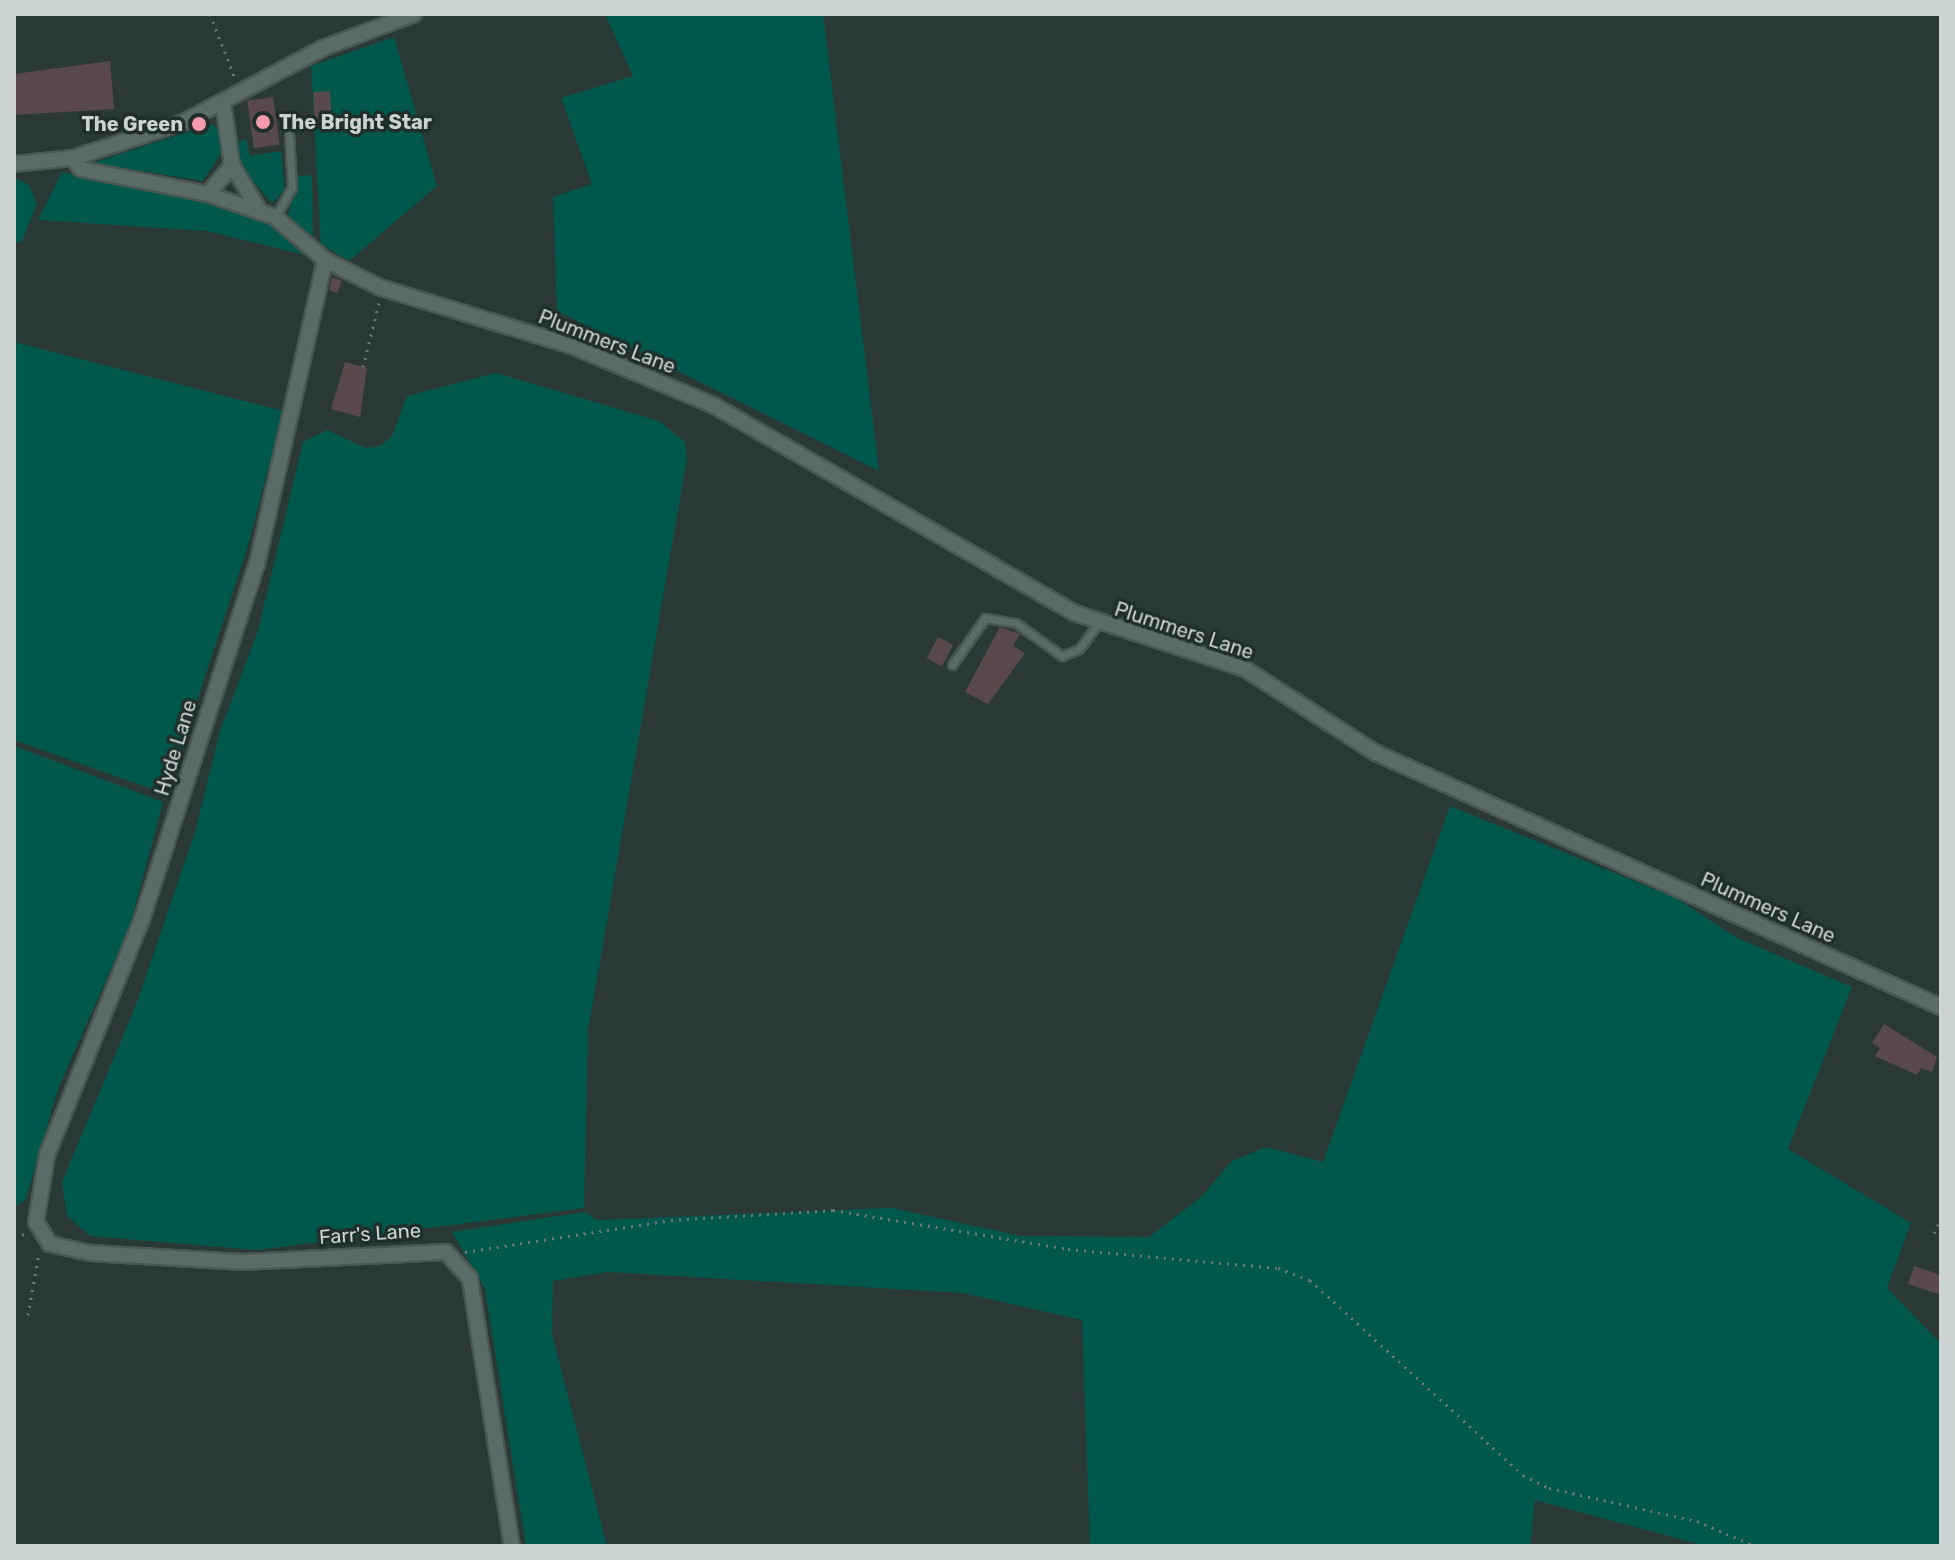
<!DOCTYPE html>
<html>
<head>
<meta charset="utf-8">
<style>
	body { margin:0 }
	#map { position:relative; width:1955px; height:1560px; overflow:hidden; background:#2a3936; font-family:Rubik,sans-serif }
	div>[style] { position:absolute }
	[style*='--x'] { left:calc(var(--x)*1px); top:calc(var(--y)*1px); width:calc(var(--w)*1px); rotate:calc(var(--a)*1deg) }
	.green>* { inset:0; background:#00584c }
	.building>* { inset:0; background:#59494c; transform-origin:0 0 }
	.path>* { height:3px; margin-top:-1.5px; transform-origin:0; background:repeating-linear-gradient(90deg,#6d7a77 0 2px,transparent 0 8px) }
	.roads { filter:drop-shadow(2px 0 #4a5753) drop-shadow(-2px 0 #4a5753) drop-shadow(0 2px #4a5753) drop-shadow(0 -2px #4a5753) }
	.service>* { height:7px; margin:-3.5px; padding:0 3.5px; transform-origin:3.5px; border-radius:3.5px; background:#5b6c68 }
	.minor>* { height:14px; margin:-7px; padding:0 7px; transform-origin:7px; border-radius:7px; background:#5b6c68 }
	.dots>* { width:22px; height:22px; translate:-50% -50%; box-sizing:border-box; border:4px solid #202f2c; border-radius:50% }
	span { translate:-50% -50%; white-space:nowrap; text-align:center; line-height:1.15; -webkit-text-stroke:7px #202f2c; paint-order:stroke }
	.poi-label { font-size:20px; color:#cbd4d2; font-weight:700 }
	.left { translate:0 -50%; text-align:left }
	.right { translate:-100% -50%; text-align:right }
	.street-label { font-size:20px; color:#cbd4d2 }
	.frame { position:absolute; inset:0; border:16px solid #cbd4d2; pointer-events:none }
</style>
</head>
<body>
<div id="map">
	<div class="green">
		<i style="clip-path:polygon(605px 14px,823px 14px,879px 471px,557px 311px,553px 197px,592px 184px,561px 98px,633px 76px)"></i>
		<i style="clip-path:polygon(394px 37px,437px 186px,349px 261px,321px 244px,311px 66px)"></i>
		<i style="clip-path:polygon(212px 124px,223px 133px,223px 150px,203px 181px,93px 163px)"></i>
		<i style="clip-path:polygon(246px 139px,250px 156px,281px 151px,285px 190px,272px 203px,240px 167px,237px 143px)"></i>
		<i style="clip-path:polygon(62px 172px,205px 201px,269px 223px,318px 258px,207px 231px,38px 220px)"></i>
		<i style="clip-path:polygon(312px 175px,313px 243px,288px 215px,298px 176px)"></i>
		<i style="clip-path:polygon(14px 177px,29px 185px,37px 204px,22px 241px,14px 243px)"></i>
		<i style="clip-path:polygon(14px 342px,283px 411px,247px 549px,166px 794px,14px 740px)"></i>
		<i style="clip-path:polygon(496px 373px,659px 421px,685px 442px,687px 458px,588px 1031px,584px 1208px,257px 1250px,90px 1236px,67px 1216px,62px 1182px,136px 1005px,195px 832px,220px 731px,258px 631px,303px 442px,327px 430px,366px 448px,380px 446px,392px 436px,407px 396px)"></i>
		<i style="clip-path:polygon(14px 746px,163px 802px,130px 926px,58px 1089px,26px 1199px,14px 1208px)"></i>
		<i style="clip-path:polygon(1450px 806px,1676px 898px,1737px 938px,1852px 987px,1788px 1149px,1911px 1223px,1887px 1288px,1941px 1344px,1941px 1546px,1706px 1546px,1535px 1500px,1530px 1546px,1090px 1546px,1082px 1320px,963px 1293px,608px 1272px,553px 1281px,552px 1334px,607px 1546px,526px 1546px,485px 1289px,452px 1232px,585px 1212px,597px 1220px,892px 1208px,1020px 1236px,1149px 1237px,1201px 1197px,1232px 1161px,1266px 1147px,1323px 1162px)"></i>
	</div>
	<div class="building">
		<i style="clip-path:polygon(110px 61px,114px 109px,14px 115px,14px 74px)"></i>
		<i style="left:330px;top:91px;width:33px;height:17px;rotate:87deg"></i>
		<i style="left:273px;top:97px;width:48px;height:26px;rotate:82deg"></i>
		<i style="clip-path:polygon(332px 277px,342px 281px,337px 293px,329px 290px)"></i>
		<i style="clip-path:polygon(345px 362px,367px 368px,360px 417px,331px 409px)"></i>
		<i style="clip-path:polygon(1000px 627px,1020px 634px,1013px 646px,1025px 653px,988px 704px,965px 692px)"></i>
		<i style="left:938px;top:637px;width:17px;height:24px;rotate:28deg"></i>
		<i style="clip-path:polygon(1884px 1024px,1937px 1057px,1932px 1072px,1921px 1068px,1917px 1075px,1875px 1056px,1880px 1048px,1872px 1043px)"></i>
		<i style="clip-path:polygon(1914px 1266px,1941px 1275px,1941px 1295px,1908px 1284px)"></i>
	</div>
	<div class="path">
		<i style="--x:210;--y:14;--w:69;--a:68.7"></i>
		<i style="--x:363;--y:367;--w:66;--a:-76"></i>
		<i style="--x:14;--y:1233;--w:12;--a:9"></i>
		<i style="--x:1934;--y:1233;--w:16;--a:-63"></i>
		<i style="--x:465;--y:1252;--w:208;--a:-8.8"></i>
		<i style="--x:671;--y:1220;--w:162;--a:-3.5"></i>
		<i style="--x:833;--y:1210;--w:238;--a:9.4"></i>
		<i style="--x:1068;--y:1249;--w:211;--a:5.2"></i>
		<i style="--x:1278;--y:1268;--w:34;--a:21"></i>
		<i style="--x:1310;--y:1280;--w:289;--a:42.5"></i>
		<i style="--x:1523;--y:1475;--w:29;--a:27"></i>
		<i style="--x:1549;--y:1488;--w:152;--a:12.6"></i>
		<i style="--x:1697;--y:1521;--w:63;--a:23.3"></i>
		<i style="--x:28;--y:1315;--w:63;--a:-79.9"></i>
	</div>
	<div class="roads">
		<div class="service">
			<i style="--x:275;--y:217;--w:34;--a:-60"></i>
			<i style="--x:292;--y:188;--w:56;--a:-93.1"></i>
			<i style="--x:952;--y:665;--w:57;--a:-54.9"></i>
			<i style="--x:985;--y:618;--w:31;--a:9"></i>
			<i style="--x:1016;--y:623;--w:57;--a:35.7"></i>
			<i style="--x:1062;--y:656;--w:18;--a:-22"></i>
			<i style="--x:1079;--y:649;--w:31;--a:-53"></i>
		</div>
		<div class="minor">
			<i style="--x:223;--y:102;--w:64;--a:81.9"></i>
			<i style="--x:232;--y:165;--w:55;--a:59.2"></i>
			<i style="--x:73;--y:158;--w:14;--a:54"></i>
			<i style="--x:81;--y:169;--w:129;--a:11.1"></i>
			<i style="--x:208;--y:194;--w:71;--a:18.9"></i>
			<i style="--x:275;--y:217;--w:66;--a:40.7"></i>
			<i style="--x:325;--y:260;--w:60;--a:26.6"></i>
			<i style="--x:379;--y:287;--w:202;--a:17"></i>
			<i style="--x:572;--y:346;--w:153;--a:22.7"></i>
			<i style="--x:713;--y:405;--w:418;--a:29.9"></i>
			<i style="--x:1075;--y:613;--w:179;--a:18.2"></i>
			<i style="--x:1245;--y:669;--w:156;--a:32.7"></i>
			<i style="--x:1376;--y:753;--w:619;--a:24.21"></i>
			<i style="--x:14;--y:164;--w:59;--a:-5.8"></i>
			<i style="--x:73;--y:158;--w:117;--a:-18"></i>
			<i style="--x:184;--y:122;--w:157;--a:-28"></i>
			<i style="--x:323;--y:48;--w:97;--a:-20.5"></i>
			<i style="--x:208;--y:194;--w:38;--a:-50"></i>
			<i style="--x:325;--y:260;--w:311;--a:102.6"></i>
			<i style="--x:257;--y:563;--w:374;--a:107.9"></i>
			<i style="--x:142;--y:919;--w:254;--a:111.9"></i>
			<i style="--x:47;--y:1155;--w:68;--a:99.3"></i>
			<i style="--x:36;--y:1222;--w:26;--a:58"></i>
			<i style="--x:50;--y:1244;--w:41;--a:12.7"></i>
			<i style="--x:90;--y:1253;--w:153;--a:3.4"></i>
			<i style="--x:243;--y:1262;--w:203;--a:-2.8"></i>
			<i style="--x:446;--y:1252;--w:36;--a:48"></i>
			<i style="--x:470;--y:1279;--w:270;--a:81.1"></i>
		</div>
	</div>
	<div class="dots">
		<i style="left:263px;top:122px;background:#f39aab"></i>
		<i style="left:199px;top:124px;background:#f39aab"></i>
	</div>
	<div class="poi-label">
		<span class="left" style="left:279px;top:122px">The Bright Star</span>
		<span class="right" style="left:183px;top:124px">The Green</span>
	</div>
	<div class="street-label">
		<span style="left:607px;top:342px;rotate:21deg">Plummers Lane</span>
		<span style="left:1184px;top:631px;rotate:18deg">Plummers Lane</span>
		<span style="left:176px;top:748px;rotate:-73deg">Hyde Lane</span>
		<span style="left:1768px;top:908px;rotate:24deg">Plummers Lane</span>
		<span style="left:370px;top:1234px;rotate:-4deg">Farr's Lane</span>
	</div>
	<div class="frame"></div>
</div>
</body>
</html>
